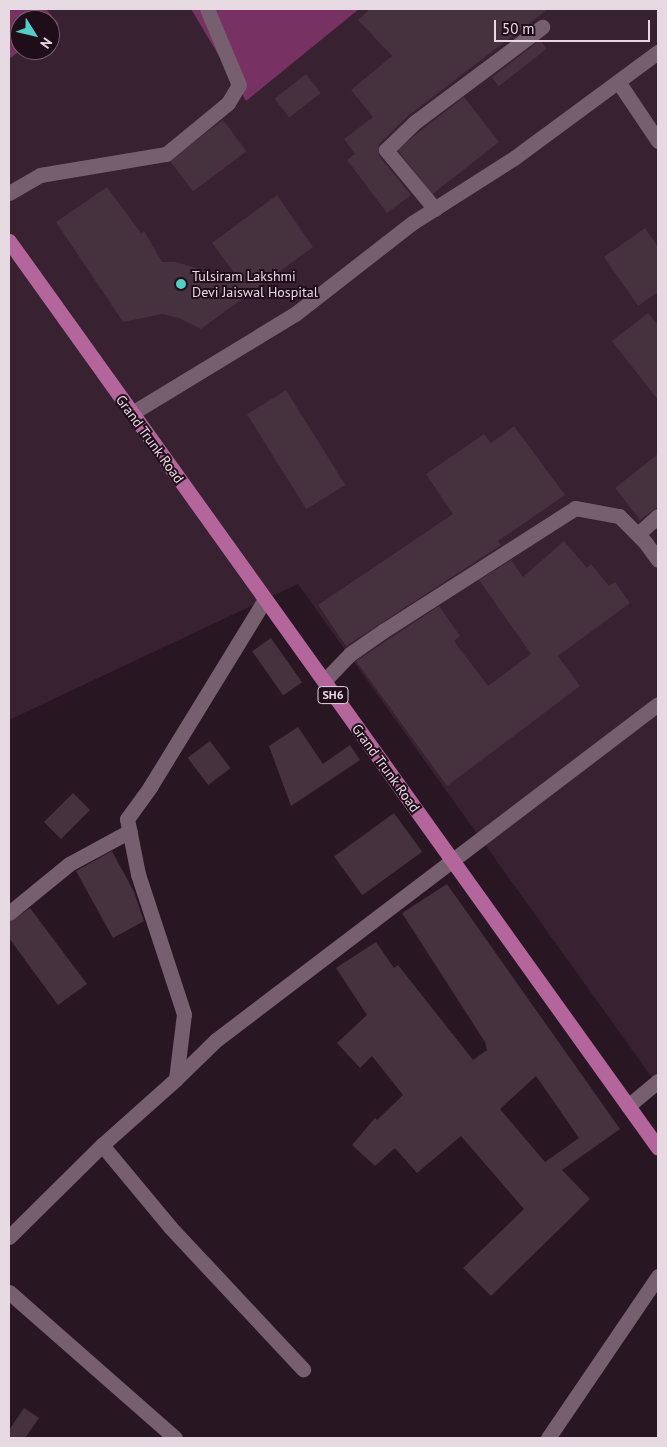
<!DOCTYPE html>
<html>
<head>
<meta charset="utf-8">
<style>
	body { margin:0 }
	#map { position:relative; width:667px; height:1447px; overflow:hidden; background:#291623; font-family:"PT Sans",sans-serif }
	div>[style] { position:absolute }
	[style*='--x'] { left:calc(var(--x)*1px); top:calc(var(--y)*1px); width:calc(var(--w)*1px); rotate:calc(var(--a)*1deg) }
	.built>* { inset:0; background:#382130 }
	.water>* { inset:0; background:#783163 }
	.building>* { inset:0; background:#46313f; transform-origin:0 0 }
	.minor>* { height:15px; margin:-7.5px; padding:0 7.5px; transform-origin:7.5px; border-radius:7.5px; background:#765f6e }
	.major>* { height:15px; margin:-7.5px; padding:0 7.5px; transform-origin:7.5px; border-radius:7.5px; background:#b4669c }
	.dots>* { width:14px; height:14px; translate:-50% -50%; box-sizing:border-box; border:2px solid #1f0d19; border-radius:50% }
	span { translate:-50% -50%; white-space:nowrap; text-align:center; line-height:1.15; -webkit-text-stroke:4px #1f0d19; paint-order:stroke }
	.shield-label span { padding:1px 4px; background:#1f0d19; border:1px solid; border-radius:4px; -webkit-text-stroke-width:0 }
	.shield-label { font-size:12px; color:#e7d9e2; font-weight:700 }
	.poi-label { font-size:14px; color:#e7d9e2 }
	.left { translate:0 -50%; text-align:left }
	.street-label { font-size:14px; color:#e7d9e2 }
	.frame { position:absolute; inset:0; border:10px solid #e7d9e2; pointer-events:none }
	.north { position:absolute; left:10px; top:10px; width:50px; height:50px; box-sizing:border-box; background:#1f0d19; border:1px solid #6f5f69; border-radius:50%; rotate:126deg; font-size:14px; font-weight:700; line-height:20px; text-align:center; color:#e7d9e2 }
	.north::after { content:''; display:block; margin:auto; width:18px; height:22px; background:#54cdc7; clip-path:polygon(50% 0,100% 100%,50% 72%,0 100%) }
	.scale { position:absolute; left:494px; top:20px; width:156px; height:22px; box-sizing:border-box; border:2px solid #e7d9e2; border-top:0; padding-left:6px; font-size:15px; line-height:18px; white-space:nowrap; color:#e7d9e2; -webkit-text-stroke:4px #1f0d19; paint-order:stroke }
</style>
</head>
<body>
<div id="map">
	<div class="built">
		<i style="clip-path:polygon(evenodd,9px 9px,658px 9px,658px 1086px,298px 584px,9px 720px,9px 9px,20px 20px,50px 20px,50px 50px,20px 50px,20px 20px)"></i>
	</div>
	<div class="water">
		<i style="clip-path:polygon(9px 9px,46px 9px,59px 24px,50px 30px,50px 20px,20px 20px,21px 50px,9px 59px)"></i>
		<i style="clip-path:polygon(191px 9px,359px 9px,246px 101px)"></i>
	</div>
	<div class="building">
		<i style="clip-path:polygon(370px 9px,548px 9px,409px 115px,379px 144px,379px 156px,411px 195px,387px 213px,347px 160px,355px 154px,344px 139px,373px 117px,351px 90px,392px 56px,358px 20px)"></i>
		<i style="left:540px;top:40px;width:11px;height:61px;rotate:52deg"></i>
		<i style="left:306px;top:74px;width:24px;height:40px;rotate:52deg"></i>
		<i style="left:464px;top:97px;width:57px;height:85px;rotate:52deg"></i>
		<i style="left:223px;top:120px;width:39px;height:67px;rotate:53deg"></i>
		<i style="clip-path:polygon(107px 187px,141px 233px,144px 231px,162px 262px,176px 262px,241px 282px,212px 243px,277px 195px,313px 247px,201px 329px,179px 318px,162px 314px,123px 322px,56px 222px)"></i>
		<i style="clip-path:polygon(645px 228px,658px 247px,658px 292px,638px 306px,604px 257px)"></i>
		<i style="clip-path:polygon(648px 313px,658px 325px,658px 400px,612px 341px)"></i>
		<i style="left:286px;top:390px;width:112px;height:46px;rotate:58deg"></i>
		<i style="clip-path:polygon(514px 426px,565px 495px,498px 541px,501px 545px,346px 646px,318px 605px,453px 514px,426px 474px,484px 434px,491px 443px)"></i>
		<i style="clip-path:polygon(658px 454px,658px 507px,640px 520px,615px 488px)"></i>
		<i style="clip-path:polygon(564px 541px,587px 568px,591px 564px,609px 586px,615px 582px,630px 603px,558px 656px,580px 686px,447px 786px,356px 661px,439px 606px,460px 636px,454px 641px,488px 686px,531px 654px,479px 580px,511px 560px,523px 577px)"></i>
		<i style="left:271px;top:638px;width:54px;height:23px;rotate:55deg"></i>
		<i style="clip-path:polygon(298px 727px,323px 764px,350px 745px,360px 760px,291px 806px,269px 746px)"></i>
		<i style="left:210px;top:741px;width:34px;height:28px;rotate:53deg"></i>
		<i style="left:73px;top:793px;width:24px;height:41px;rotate:45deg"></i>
		<i style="left:394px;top:813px;width:48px;height:74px;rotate:54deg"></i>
		<i style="clip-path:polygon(112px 851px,134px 892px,144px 921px,113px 938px,76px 871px)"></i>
		<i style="clip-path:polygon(evenodd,447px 884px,620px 1129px,562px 1170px,590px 1199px,491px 1296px,463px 1268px,524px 1209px,461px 1136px,417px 1173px,395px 1148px,375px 1166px,352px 1145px,375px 1118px,377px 1120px,403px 1095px,372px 1056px,360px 1068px,337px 1043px,367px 1015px,336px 968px,376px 942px,394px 968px,398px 965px,473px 1060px,487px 1050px,485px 1042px,402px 913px,447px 884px,536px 1076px,579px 1138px,545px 1162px,500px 1109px,536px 1076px)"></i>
		<i style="clip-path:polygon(30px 908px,87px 984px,58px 1005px,9px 938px,9px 922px)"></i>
		<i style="clip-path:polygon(24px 1408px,39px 1418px,25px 1438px,9px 1438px,9px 1430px)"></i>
	</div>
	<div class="minor">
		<i style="--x:619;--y:83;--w:70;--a:56.1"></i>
		<i style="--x:9;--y:193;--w:36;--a:-30"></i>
		<i style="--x:40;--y:175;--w:128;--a:-9.5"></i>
		<i style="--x:166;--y:154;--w:80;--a:-39.4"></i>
		<i style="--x:228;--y:103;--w:21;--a:-59"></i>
		<i style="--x:239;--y:85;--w:82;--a:-112.8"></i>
		<i style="--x:435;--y:209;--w:77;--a:-129.7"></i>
		<i style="--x:386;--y:150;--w:40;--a:-44"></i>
		<i style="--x:415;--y:122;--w:159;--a:-36.8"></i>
		<i style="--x:132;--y:413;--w:191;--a:-31.3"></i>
		<i style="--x:295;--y:314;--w:148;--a:-37.9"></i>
		<i style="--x:412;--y:223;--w:121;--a:-32.5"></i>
		<i style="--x:514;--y:158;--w:179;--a:-36.4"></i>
		<i style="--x:638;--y:534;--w:27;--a:-42"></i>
		<i style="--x:324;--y:681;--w:37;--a:-46"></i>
		<i style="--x:350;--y:654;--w:40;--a:-34.9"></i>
		<i style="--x:383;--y:631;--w:228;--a:-32.6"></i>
		<i style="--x:575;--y:508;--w:45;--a:10.3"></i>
		<i style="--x:619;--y:516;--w:37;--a:45"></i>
		<i style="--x:645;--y:542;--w:22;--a:54"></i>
		<i style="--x:9;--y:913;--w:77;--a:-39.2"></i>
		<i style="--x:69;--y:864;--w:69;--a:-28.4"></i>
		<i style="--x:176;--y:1079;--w:56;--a:-44.3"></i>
		<i style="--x:216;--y:1040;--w:555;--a:-37.24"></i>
		<i style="--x:628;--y:1106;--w:39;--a:-40"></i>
		<i style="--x:102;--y:1145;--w:107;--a:50.3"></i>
		<i style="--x:170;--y:1227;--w:195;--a:46.9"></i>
		<i style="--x:9;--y:1237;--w:131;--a:-44.7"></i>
		<i style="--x:102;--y:1145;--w:99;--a:-41.7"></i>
		<i style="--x:176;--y:1079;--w:65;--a:-83"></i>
		<i style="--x:184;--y:1014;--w:147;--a:-108.2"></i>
		<i style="--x:138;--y:874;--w:56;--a:-101.3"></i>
		<i style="--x:127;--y:819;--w:39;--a:-54"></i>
		<i style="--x:150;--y:787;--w:220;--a:-58.5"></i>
		<i style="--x:9;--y:1292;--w:221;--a:41.3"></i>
		<i style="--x:548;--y:1438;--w:196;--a:-55.8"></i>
	</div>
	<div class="major">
		<i style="--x:9;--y:241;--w:1115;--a:54.41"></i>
	</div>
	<div class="dots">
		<i style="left:181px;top:284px;background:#54cdc7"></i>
	</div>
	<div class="shield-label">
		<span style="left:333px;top:695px">SH6</span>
	</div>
	<div class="poi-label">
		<span class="left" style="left:192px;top:284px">Tulsiram Lakshmi<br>Devi Jaiswal Hospital</span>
	</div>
	<div class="street-label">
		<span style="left:150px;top:439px;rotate:54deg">Grand Trunk Road</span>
		<span style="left:386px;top:768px;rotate:54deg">Grand Trunk Road</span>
	</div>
	<div class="frame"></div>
	<div class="north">N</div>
	<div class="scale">50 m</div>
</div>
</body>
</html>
